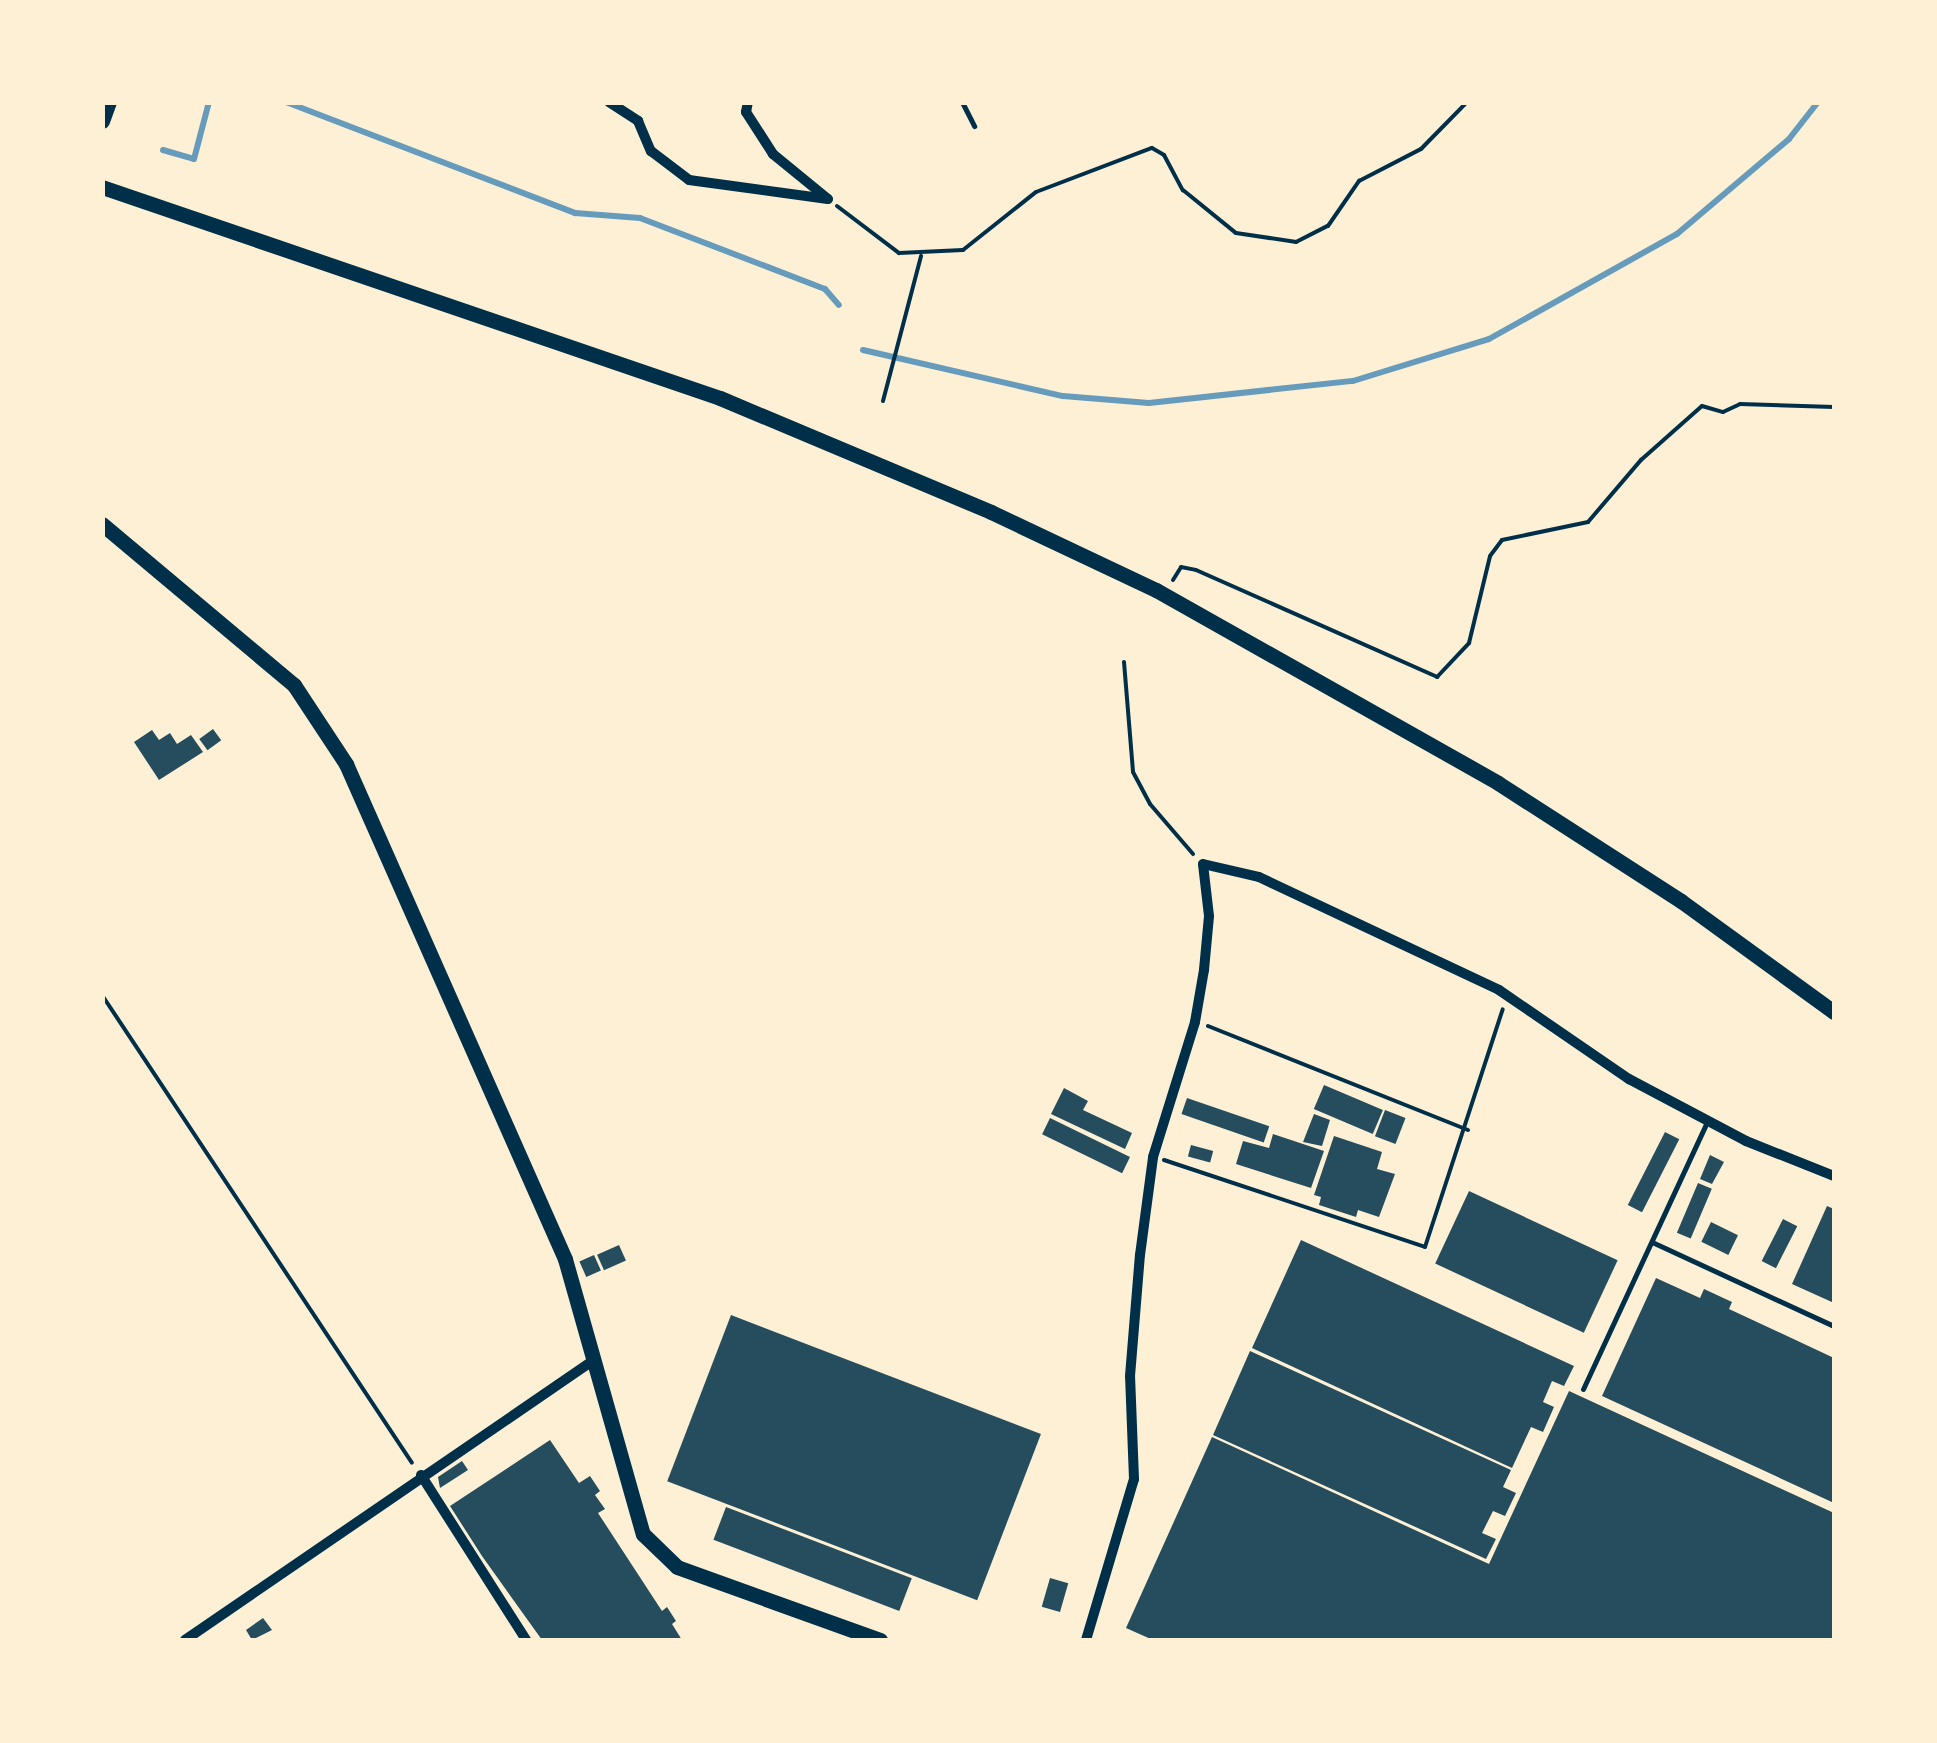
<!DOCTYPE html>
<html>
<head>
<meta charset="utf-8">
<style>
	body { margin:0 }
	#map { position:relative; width:1937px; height:1743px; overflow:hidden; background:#fdf0d5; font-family:Karla,sans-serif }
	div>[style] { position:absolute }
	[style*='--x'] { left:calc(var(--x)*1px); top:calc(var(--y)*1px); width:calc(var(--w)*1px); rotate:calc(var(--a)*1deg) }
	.stream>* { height:6px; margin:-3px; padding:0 3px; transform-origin:3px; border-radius:3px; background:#669bbc }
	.building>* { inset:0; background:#264d5e; transform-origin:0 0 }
	.path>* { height:4px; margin:-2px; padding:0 2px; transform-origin:2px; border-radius:2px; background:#003049 }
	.service>* { height:5px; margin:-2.5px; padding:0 2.5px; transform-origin:2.5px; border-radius:2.5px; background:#003049 }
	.minor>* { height:10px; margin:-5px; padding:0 5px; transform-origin:5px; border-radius:5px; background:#003049 }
	.secondary>* { height:15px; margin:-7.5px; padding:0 7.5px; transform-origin:7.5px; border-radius:7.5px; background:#003049 }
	span { translate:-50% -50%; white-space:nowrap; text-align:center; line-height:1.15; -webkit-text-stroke:10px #fdf0d5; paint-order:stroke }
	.frame { position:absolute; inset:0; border:105px solid #fdf0d5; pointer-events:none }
</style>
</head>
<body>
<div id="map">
	<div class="stream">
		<i style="--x:286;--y:102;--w:310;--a:21"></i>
		<i style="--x:575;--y:213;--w:65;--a:4.4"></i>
		<i style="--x:640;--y:218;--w:198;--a:21"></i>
		<i style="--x:825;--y:289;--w:21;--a:49"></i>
		<i style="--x:163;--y:150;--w:32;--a:16"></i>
		<i style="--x:194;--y:159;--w:59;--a:-75.3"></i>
		<i style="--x:863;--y:350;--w:205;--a:13"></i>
		<i style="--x:1063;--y:396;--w:86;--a:4.7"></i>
		<i style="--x:1149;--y:403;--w:205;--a:-6.2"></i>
		<i style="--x:1353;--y:381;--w:142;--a:-17.2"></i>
		<i style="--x:1489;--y:339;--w:215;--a:-29.2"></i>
		<i style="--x:1677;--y:234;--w:147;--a:-40.3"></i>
		<i style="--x:1789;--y:139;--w:47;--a:-51.9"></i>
	</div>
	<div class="building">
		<i style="left:213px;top:729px;width:14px;height:17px;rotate:54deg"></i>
		<i style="clip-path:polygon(152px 730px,159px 740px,170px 733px,177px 744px,191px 735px,203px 752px,159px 780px,134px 742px)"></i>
		<i style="left:1324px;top:1085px;width:64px;height:26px;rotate:23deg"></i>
		<i style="clip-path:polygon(1064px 1088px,1088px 1101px,1083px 1110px,1132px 1133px,1125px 1149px,1051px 1114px)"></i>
		<i style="left:1187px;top:1098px;width:87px;height:17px;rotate:19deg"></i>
		<i style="left:1385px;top:1110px;width:22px;height:28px;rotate:21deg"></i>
		<i style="clip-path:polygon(1314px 1114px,1330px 1120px,1322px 1146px,1303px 1142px)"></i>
		<i style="left:1050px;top:1118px;width:89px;height:18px;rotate:26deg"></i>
		<i style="left:1665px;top:1132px;width:16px;height:82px;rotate:27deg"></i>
		<i style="clip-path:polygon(1273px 1134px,1324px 1151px,1311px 1188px,1236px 1164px,1243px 1141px,1269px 1148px)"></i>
		<i style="clip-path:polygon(1334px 1136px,1382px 1152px,1377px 1169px,1395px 1174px,1379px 1217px,1358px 1210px,1356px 1217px,1319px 1205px,1321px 1197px,1314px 1195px)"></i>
		<i style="left:1191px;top:1145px;width:23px;height:12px;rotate:15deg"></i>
		<i style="clip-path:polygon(1710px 1155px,1724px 1162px,1712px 1184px,1700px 1179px)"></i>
		<i style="left:1698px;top:1183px;width:15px;height:54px;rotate:23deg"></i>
		<i style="left:1469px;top:1191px;width:164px;height:80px;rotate:25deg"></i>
		<i style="clip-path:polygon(1827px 1206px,1834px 1209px,1834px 1303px,1792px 1284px)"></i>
		<i style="left:1783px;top:1219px;width:16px;height:47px;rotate:27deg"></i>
		<i style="left:1711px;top:1222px;width:30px;height:22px;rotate:26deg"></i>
		<i style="clip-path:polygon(1301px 1240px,1574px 1366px,1564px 1386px,1552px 1381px,1543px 1402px,1554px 1407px,1543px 1432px,1531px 1427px,1512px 1468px,1252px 1348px)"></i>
		<i style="left:619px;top:1245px;width:17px;height:24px;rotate:66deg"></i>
		<i style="left:594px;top:1255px;width:17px;height:16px;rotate:66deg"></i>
		<i style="clip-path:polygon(1656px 1278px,1700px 1298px,1704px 1289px,1732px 1302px,1729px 1309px,1834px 1358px,1834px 1503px,1602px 1396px)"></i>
		<i style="left:731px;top:1315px;width:332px;height:178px;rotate:21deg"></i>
		<i style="clip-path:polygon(1250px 1351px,1511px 1470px,1503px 1487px,1516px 1493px,1505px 1516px,1493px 1511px,1482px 1533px,1496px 1539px,1486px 1559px,1213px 1435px)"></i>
		<i style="clip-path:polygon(1569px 1391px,1834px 1513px,1834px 1640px,1153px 1640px,1126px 1628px,1212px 1437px,1489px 1564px)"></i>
		<i style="clip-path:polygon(550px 1440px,579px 1483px,590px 1476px,600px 1491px,595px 1495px,605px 1509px,598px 1513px,662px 1611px,667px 1607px,676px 1621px,672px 1624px,682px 1640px,542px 1640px,482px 1556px,450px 1506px)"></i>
		<i style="clip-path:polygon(462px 1461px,468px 1470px,440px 1488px,438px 1477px)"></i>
		<i style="left:726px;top:1507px;width:199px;height:35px;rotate:21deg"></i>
		<i style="left:1050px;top:1578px;width:19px;height:30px;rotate:16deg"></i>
		<i style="clip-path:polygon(263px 1618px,272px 1630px,252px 1640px,246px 1630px)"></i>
	</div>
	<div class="path">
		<i style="--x:837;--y:206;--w:78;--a:37.2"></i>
		<i style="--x:899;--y:253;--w:64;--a:-2.7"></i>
		<i style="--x:963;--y:250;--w:93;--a:-38.5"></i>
		<i style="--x:1036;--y:192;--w:124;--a:-20.8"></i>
		<i style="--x:1152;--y:148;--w:14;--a:30"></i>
		<i style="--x:1164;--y:155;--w:40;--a:62"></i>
		<i style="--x:1183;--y:190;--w:68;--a:39.1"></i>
		<i style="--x:1236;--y:233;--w:61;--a:8.5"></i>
		<i style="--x:1296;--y:242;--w:36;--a:-27"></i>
		<i style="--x:1328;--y:226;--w:55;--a:-55.4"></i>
		<i style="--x:1359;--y:181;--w:70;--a:-27.3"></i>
		<i style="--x:1421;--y:149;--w:66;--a:-45.6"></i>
		<i style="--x:883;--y:401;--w:150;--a:-75.3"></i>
		<i style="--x:1173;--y:580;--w:15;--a:-58"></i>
		<i style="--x:1181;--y:567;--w:15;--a:11"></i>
		<i style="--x:1196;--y:570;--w:264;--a:23.9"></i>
		<i style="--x:1437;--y:677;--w:47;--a:-46.7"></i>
		<i style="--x:1469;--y:643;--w:89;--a:-76.4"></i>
		<i style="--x:1490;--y:556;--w:20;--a:-53"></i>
		<i style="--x:1502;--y:540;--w:88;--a:-11.8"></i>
		<i style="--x:1588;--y:522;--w:82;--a:-49.5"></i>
		<i style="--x:1641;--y:460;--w:81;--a:-41.5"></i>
		<i style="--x:1702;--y:406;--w:22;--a:16"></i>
		<i style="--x:1723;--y:412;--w:19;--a:-25"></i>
		<i style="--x:1740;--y:404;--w:94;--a:1.8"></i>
		<i style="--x:1124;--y:662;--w:110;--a:85.3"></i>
		<i style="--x:1133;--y:772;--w:36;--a:62"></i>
		<i style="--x:1150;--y:804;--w:66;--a:49.3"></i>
		<i style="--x:102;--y:995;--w:561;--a:56.48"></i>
		<i style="--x:1208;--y:1026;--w:280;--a:21.8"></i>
		<i style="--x:1164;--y:1160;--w:275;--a:18.4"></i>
		<i style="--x:1425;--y:1247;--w:250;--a:-71.9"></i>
	</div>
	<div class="service">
		<i style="--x:962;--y:102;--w:27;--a:63"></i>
		<i style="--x:1652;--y:1242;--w:200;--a:24.8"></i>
		<i style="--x:1583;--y:1389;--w:294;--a:-65.1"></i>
	</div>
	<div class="minor">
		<i style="--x:609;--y:102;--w:35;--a:33"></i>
		<i style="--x:638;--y:121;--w:33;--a:67"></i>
		<i style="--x:651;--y:151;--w:48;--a:37.3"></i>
		<i style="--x:689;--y:180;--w:140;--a:7.8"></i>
		<i style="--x:828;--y:199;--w:71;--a:-140.7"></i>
		<i style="--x:773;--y:154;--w:50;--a:-122.7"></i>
		<i style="--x:746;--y:112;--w:10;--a:-79"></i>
		<i style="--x:421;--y:1475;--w:196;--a:57.5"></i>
		<i style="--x:185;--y:1640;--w:497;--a:-34.4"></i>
		<i style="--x:1086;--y:1640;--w:168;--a:-73.4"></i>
		<i style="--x:1134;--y:1479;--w:103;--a:-92.2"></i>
		<i style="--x:1130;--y:1376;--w:121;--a:-85.3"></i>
		<i style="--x:1140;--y:1255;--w:99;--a:-82.4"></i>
		<i style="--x:1153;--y:1157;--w:141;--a:-72.7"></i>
		<i style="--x:1195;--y:1022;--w:53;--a:-80.2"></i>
		<i style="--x:1204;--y:970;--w:54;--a:-84.7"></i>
		<i style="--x:1209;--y:916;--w:52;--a:-96.6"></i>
		<i style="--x:1203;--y:864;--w:57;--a:13.1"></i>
		<i style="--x:1259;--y:877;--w:265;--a:25.2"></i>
		<i style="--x:1499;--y:990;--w:158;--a:34.4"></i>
		<i style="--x:1629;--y:1079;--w:132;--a:27.9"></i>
		<i style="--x:1746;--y:1141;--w:95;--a:21.7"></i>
	</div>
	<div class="secondary">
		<i style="--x:102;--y:121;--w:20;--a:-70"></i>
		<i style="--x:102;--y:187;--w:653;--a:18.85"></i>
		<i style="--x:720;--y:398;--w:294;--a:22.8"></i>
		<i style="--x:991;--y:512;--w:183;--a:25.3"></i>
		<i style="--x:1156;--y:590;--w:393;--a:29.4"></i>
		<i style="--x:1498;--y:783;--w:218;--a:32.8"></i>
		<i style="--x:1681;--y:901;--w:189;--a:36"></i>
		<i style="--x:102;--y:524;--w:251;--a:40"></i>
		<i style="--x:294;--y:685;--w:95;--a:56.6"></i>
		<i style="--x:346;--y:764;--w:541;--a:66.13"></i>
		<i style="--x:565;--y:1259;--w:286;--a:74.2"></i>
		<i style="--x:643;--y:1534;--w:47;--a:44.1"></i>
		<i style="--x:677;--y:1567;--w:216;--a:19.8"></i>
	</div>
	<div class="frame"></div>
</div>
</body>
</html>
